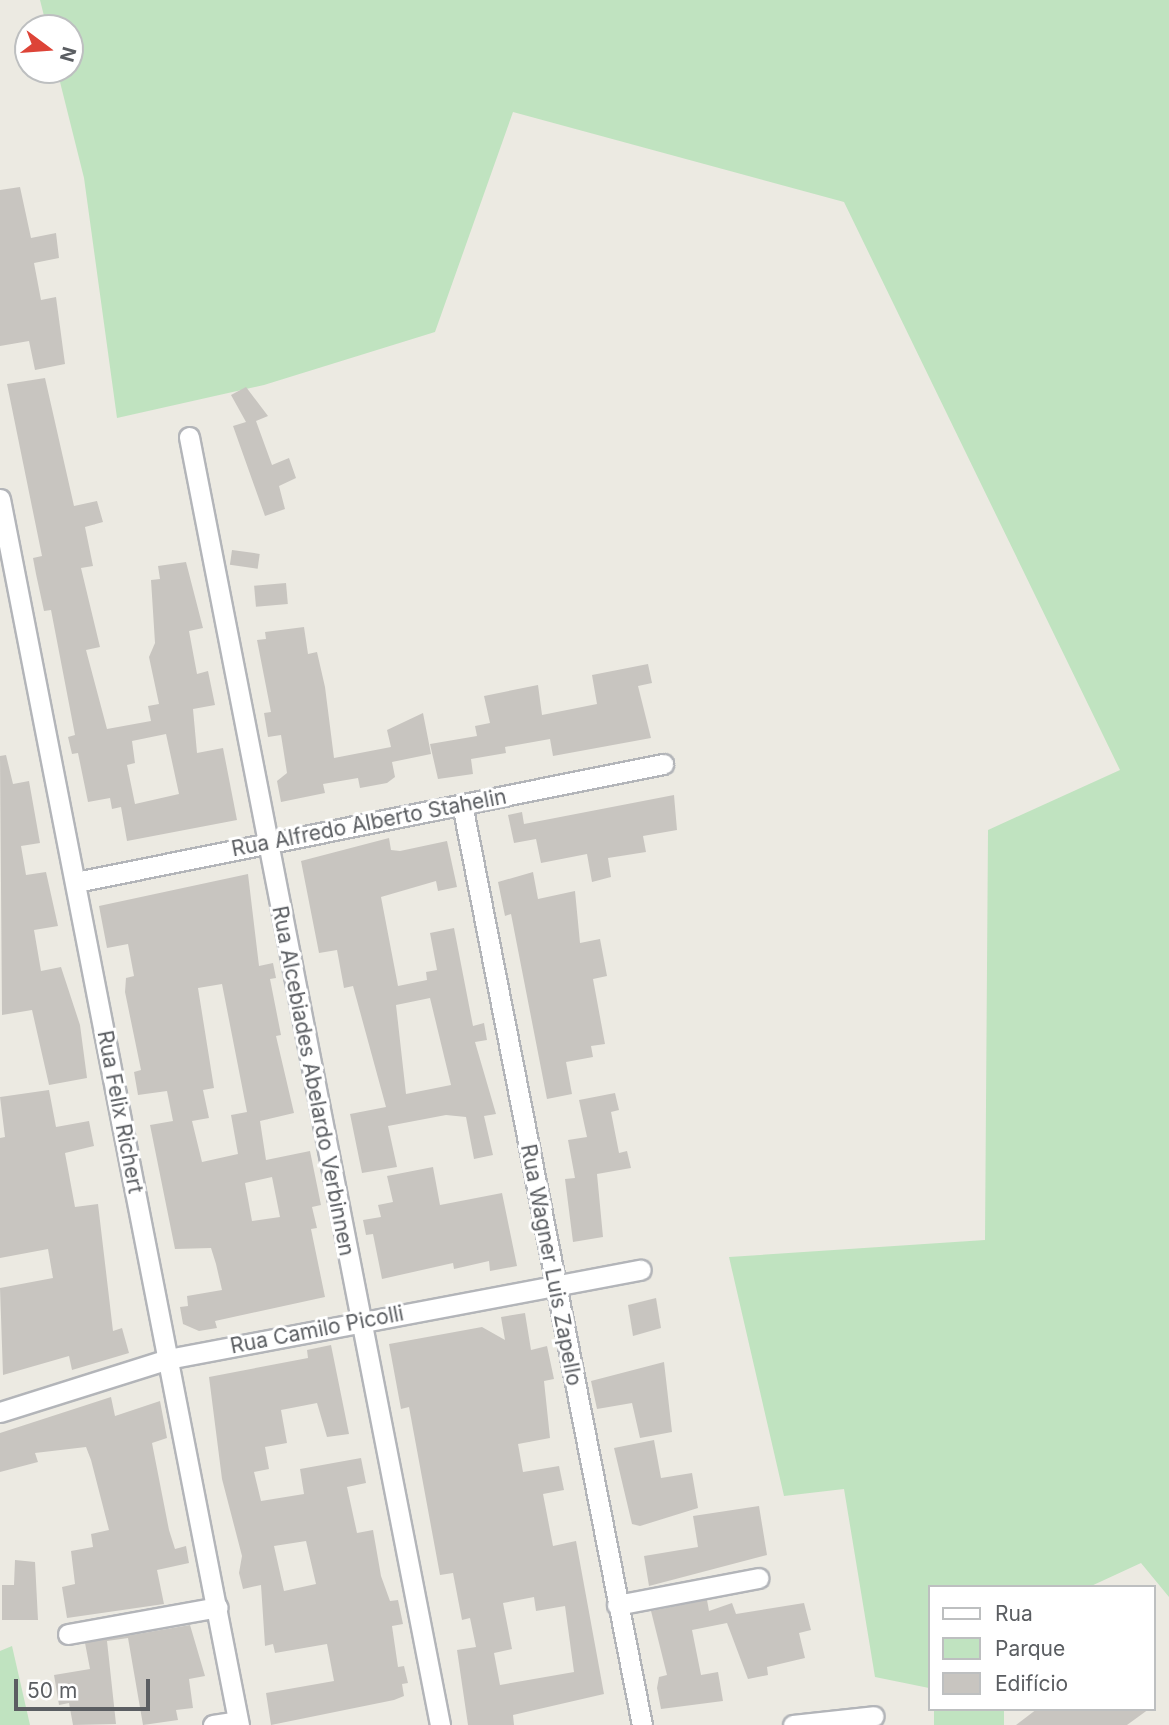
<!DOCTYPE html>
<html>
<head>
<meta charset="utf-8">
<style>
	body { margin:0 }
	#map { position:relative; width:1169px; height:1725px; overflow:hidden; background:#eceae2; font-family:Inter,sans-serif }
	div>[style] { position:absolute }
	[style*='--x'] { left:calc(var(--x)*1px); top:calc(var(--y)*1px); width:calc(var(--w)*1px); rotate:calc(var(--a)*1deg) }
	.green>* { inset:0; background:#c0e3c0; transform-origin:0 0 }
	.building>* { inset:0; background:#c8c5c0; transform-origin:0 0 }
	.roads { filter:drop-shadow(2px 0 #b3b5b9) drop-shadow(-2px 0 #b3b5b9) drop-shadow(0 2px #b3b5b9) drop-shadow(0 -2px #b3b5b9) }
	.street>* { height:19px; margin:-9.5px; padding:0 9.5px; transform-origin:9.5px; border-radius:9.5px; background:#fff }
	span { translate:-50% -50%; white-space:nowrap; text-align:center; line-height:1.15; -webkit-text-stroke:6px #fff; paint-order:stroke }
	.street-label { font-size:21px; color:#5b5e62 }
	.legend { position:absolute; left:928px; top:1585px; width:228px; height:126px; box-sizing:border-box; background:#fff; border:2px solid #bdbfc0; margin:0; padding:9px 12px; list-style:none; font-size:21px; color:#5b5e62 }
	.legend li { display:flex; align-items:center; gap:14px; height:35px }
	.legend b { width:35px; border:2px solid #bdbfc0 }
	.north { position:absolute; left:14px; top:14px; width:70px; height:70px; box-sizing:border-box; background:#fff; border:2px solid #bdbfc0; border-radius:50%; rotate:106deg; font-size:19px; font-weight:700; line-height:28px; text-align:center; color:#5b5e62 }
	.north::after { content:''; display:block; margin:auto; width:24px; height:32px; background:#dd4438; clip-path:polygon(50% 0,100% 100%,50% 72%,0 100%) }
	.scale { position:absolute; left:14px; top:1679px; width:136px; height:32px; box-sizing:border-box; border:4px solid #5b5e62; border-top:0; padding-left:9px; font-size:21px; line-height:24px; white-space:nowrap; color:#5b5e62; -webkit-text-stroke:5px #fff; paint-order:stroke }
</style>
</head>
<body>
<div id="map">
	<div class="green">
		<i style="clip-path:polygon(40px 0,1169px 0,1169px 1597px,1141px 1563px,1089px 1587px,929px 1587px,929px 1688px,875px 1677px,844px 1489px,784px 1496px,729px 1257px,985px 1240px,988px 830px,1120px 770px,844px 202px,513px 112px,435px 332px,264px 385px,117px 418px,84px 178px,57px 70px,70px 70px,70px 28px,47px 28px)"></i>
		<i style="clip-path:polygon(12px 1646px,30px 1725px,0 1725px,0 1651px)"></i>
		<i style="left:934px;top:1709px;width:70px;height:16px"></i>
	</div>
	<div class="building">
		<i style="clip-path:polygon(20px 187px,31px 238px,56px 233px,59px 258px,34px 263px,41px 300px,56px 297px,65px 364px,35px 370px,29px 341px,0 346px,0 190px)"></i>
		<i style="clip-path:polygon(evenodd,45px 378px,74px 506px,97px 501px,103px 522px,85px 527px,93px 566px,81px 568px,100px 647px,86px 650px,107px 729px,151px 721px,148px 706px,159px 704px,149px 657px,155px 643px,151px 580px,160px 579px,158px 566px,186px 562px,203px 628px,189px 631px,197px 674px,208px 671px,215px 705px,193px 709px,197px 753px,223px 748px,237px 820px,127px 841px,121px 807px,112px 809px,110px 798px,88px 802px,78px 753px,72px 754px,68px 737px,75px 735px,51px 610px,44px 611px,36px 574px,33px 558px,42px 556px,7px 384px,45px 378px,166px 734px,179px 794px,135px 804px,127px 765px,135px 763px,132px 741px,166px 734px)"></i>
		<i style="clip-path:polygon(246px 387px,268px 416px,256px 421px,272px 465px,289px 458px,296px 478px,279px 486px,285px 509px,265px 516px,233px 426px,246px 422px,231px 395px)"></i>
		<i style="left:232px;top:550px;width:28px;height:15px;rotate:8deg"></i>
		<i style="left:286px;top:583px;width:21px;height:32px;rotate:85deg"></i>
		<i style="clip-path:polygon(304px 627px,308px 654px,317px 652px,325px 687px,334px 758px,391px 747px,387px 730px,423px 713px,431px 754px,392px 762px,395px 777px,387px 783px,360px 788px,358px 778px,323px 784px,325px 793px,281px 802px,277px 781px,287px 773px,281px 735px,268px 737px,264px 713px,271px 712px,257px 640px,266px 639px,265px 632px)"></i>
		<i style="clip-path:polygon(648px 664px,652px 683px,638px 686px,651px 738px,553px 756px,550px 739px,505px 747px,506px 753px,471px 759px,473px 774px,438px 779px,430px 744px,477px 736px,475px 726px,490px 723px,484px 696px,538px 685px,542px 715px,597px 704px,592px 675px)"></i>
		<i style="clip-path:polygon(6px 755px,13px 784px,29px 781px,40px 843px,21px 846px,26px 875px,46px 872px,58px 926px,34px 930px,41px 971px,61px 967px,80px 1025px,87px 1078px,49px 1085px,32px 1010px,2px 1015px,0 756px)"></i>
		<i style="clip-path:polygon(674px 795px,677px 830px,643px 836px,646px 852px,608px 858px,611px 877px,592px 882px,587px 854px,541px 863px,536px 839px,514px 843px,508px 815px,522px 812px,524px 824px)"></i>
		<i style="clip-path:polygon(evenodd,389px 838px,391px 850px,400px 851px,447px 841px,457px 887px,438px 891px,436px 881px,381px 897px,398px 986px,427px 980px,426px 972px,437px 970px,430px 933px,454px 928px,473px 1026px,484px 1023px,487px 1040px,475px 1042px,496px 1114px,484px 1116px,493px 1155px,474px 1159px,466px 1117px,446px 1115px,388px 1126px,397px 1167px,362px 1173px,350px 1114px,386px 1107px,353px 986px,344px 988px,337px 950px,319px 953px,301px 861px,389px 838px,430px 998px,451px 1085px,406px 1094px,396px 1005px,430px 998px)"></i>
		<i style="clip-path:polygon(533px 872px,538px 899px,575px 891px,580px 943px,600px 939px,607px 976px,593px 979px,605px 1044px,591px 1046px,593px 1057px,566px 1062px,572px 1094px,547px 1099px,511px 914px,505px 916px,498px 882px)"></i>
		<i style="clip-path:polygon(evenodd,248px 874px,259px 966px,273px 963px,276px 978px,270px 979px,281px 1035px,276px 1036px,294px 1113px,260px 1121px,266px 1160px,310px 1151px,321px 1205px,312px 1207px,317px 1228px,311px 1229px,325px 1297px,215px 1321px,217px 1328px,199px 1331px,183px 1324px,180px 1307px,188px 1306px,187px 1296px,222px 1290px,216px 1264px,211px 1248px,175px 1249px,150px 1125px,173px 1121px,167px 1091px,138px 1095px,134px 1072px,141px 1070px,125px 992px,126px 978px,134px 976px,128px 944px,107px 948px,99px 906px,248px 874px,222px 984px,247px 1112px,231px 1115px,238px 1154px,202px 1162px,192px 1121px,209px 1118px,203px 1090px,214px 1088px,198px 988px,222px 984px,248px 874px,272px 1177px,280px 1217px,252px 1221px,245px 1183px,272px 1177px)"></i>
		<i style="clip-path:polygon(49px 1090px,56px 1127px,89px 1121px,94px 1146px,65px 1153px,75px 1207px,98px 1204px,113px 1331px,122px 1328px,129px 1353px,72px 1370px,69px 1356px,3px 1375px,0 1288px,53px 1278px,48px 1249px,0 1258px,0 1138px,5px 1137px,0 1097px)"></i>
		<i style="clip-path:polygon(615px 1093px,619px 1110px,611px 1112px,619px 1153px,627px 1151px,631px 1168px,597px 1174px,603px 1237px,573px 1242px,565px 1179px,575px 1178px,568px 1140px,587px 1137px,579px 1100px)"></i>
		<i style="clip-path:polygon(433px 1167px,440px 1205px,502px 1193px,517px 1266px,490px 1271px,489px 1261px,454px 1269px,453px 1263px,382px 1279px,373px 1234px,366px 1235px,363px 1220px,381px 1217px,378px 1205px,393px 1202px,387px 1176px)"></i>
		<i style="clip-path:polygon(656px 1298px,661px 1328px,633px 1336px,628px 1305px)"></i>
		<i style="clip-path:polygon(evenodd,525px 1313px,531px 1350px,547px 1346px,554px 1379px,544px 1381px,550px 1438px,518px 1444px,523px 1472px,559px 1466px,564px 1490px,543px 1494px,553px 1546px,576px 1541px,604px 1694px,513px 1715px,514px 1725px,468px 1725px,457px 1650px,476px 1647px,470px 1618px,462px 1620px,453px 1573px,440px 1575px,409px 1407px,401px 1409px,389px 1344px,482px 1327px,505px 1340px,501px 1317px,525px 1313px,534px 1597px,536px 1611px,565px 1606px,574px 1672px,500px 1685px,494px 1653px,512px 1649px,503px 1603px,534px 1597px)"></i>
		<i style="clip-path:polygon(evenodd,331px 1345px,349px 1434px,327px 1437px,317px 1403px,281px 1410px,287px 1443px,265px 1447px,269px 1469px,254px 1472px,261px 1501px,304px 1494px,300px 1469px,361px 1458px,366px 1483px,347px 1487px,357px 1533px,373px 1530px,381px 1576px,390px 1601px,398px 1600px,403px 1624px,392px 1626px,398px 1667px,404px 1666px,408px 1683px,402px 1684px,404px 1696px,394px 1700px,271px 1725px,266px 1693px,334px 1681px,327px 1644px,275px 1653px,273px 1644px,265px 1646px,261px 1585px,243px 1589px,239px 1573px,242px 1556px,222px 1479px,209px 1377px,308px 1358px,307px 1350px,331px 1345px,306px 1541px,316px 1584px,284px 1591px,274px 1546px,306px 1541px)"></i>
		<i style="clip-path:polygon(664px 1362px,672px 1432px,640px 1438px,632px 1403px,597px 1409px,591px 1381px)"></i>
		<i style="clip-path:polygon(111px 1397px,115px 1416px,160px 1401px,167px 1438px,152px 1443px,169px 1530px,175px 1549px,186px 1546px,189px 1563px,157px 1570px,164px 1604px,67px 1618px,62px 1587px,75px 1584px,71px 1551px,93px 1547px,91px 1534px,109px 1530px,91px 1460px,86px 1447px,35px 1453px,38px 1462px,0 1472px,0 1433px)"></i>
		<i style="clip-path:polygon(654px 1440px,661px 1478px,692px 1473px,698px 1508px,640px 1526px,632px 1524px,614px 1448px)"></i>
		<i style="clip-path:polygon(759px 1506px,767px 1555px,649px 1586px,644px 1556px,698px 1547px,693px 1516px)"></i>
		<i style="clip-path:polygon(15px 1560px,35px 1562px,38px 1620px,2px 1620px,2px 1585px,14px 1585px)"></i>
		<i style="clip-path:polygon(707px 1600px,709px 1611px,732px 1603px,736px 1614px,804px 1603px,811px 1630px,799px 1633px,805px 1658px,767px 1667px,768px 1675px,748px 1679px,727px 1623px,692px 1630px,701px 1675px,718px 1672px,723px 1701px,661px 1709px,657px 1688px,659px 1677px,667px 1675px,651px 1611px)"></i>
		<i style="clip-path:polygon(190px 1625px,205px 1676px,189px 1679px,193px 1708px,176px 1710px,178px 1720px,143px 1725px,128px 1638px,107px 1641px,116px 1724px,73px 1725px,69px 1703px,59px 1705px,54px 1675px,90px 1669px,85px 1643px)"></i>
		<i style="clip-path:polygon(1037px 1709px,1149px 1709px,1127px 1725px,1016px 1725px)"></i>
	</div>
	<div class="roads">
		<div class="street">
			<i style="--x:189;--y:437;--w:1312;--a:78.97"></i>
			<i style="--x:0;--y:499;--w:1249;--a:78.97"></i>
			<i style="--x:462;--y:804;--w:938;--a:78.94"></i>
			<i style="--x:76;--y:882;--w:599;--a:-11.37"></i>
			<i style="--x:0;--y:1412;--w:176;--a:-17.5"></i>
			<i style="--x:168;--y:1359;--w:481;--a:-10.7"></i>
			<i style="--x:617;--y:1605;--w:144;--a:-10.8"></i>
			<i style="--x:68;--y:1634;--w:152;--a:-10.2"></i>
			<i style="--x:213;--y:1725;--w:25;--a:-9"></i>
			<i style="--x:793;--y:1725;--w:81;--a:-6.3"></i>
		</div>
	</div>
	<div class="street-label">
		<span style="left:369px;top:823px;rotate:-11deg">Rua Alfredo Alberto Stahelin</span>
		<span style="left:313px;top:1081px;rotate:79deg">Rua Alcebiades Abelardo Verbinnen</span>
		<span style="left:120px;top:1112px;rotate:79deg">Rua Felix Richert</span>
		<span style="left:551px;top:1265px;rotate:79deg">Rua Wagner Luis Zapello</span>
		<span style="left:317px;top:1330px;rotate:-11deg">Rua Camilo Picolli</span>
	</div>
	<ul class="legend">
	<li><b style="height:9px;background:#fff"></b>Rua</li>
	<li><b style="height:19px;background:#c0e3c0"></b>Parque</li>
	<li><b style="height:19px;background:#c8c5c0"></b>Edifício</li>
	</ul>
	<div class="north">N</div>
	<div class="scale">50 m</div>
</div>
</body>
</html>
